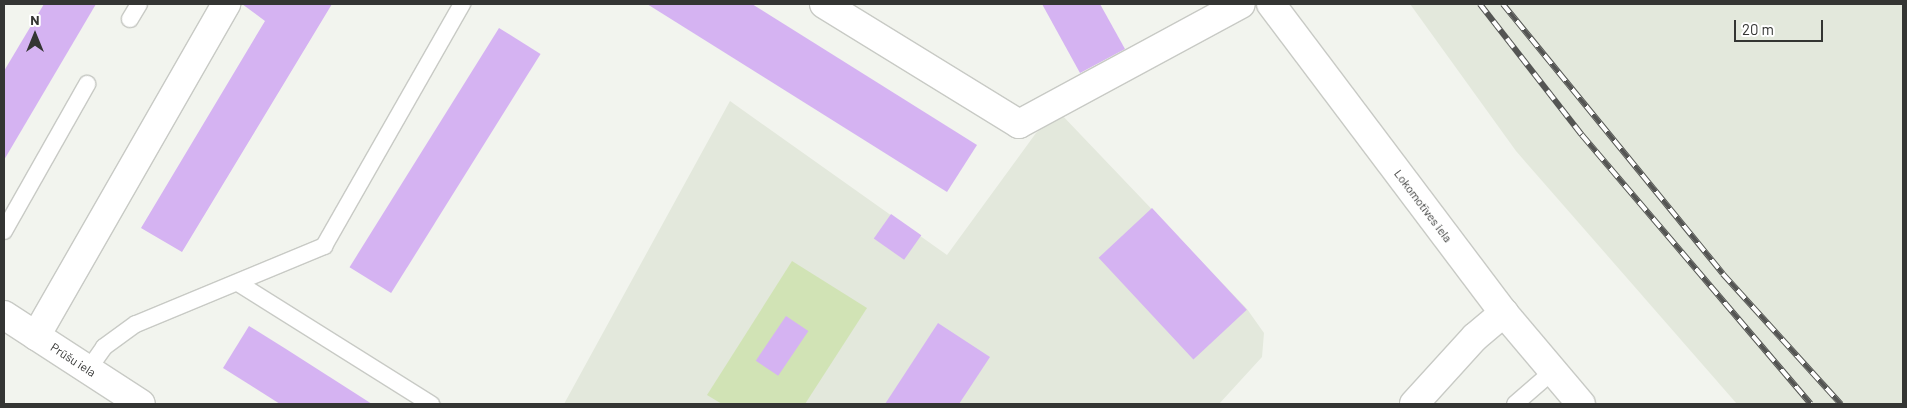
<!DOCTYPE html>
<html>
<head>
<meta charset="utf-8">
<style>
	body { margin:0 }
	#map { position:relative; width:1907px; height:408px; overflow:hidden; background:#f2f4ee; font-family:Barlow,sans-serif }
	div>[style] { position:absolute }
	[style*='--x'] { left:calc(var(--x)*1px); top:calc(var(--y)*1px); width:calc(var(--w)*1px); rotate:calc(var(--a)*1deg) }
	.built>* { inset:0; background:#e3e8dc }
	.green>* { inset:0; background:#d1e3b5 }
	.building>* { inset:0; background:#d5b3f2; transform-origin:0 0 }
	.roads { filter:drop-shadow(1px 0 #c8cac5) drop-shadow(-1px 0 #c8cac5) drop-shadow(0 1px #c8cac5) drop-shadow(0 -1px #c8cac5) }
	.service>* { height:16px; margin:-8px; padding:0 8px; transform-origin:8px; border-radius:8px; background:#fff }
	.minor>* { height:28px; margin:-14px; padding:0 14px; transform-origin:14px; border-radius:14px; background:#fff }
	.tertiary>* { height:28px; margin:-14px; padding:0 14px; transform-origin:14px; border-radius:14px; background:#fff }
	.rail>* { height:5.5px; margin-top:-2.75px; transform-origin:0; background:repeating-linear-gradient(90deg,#fff 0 11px,#545553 0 22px); box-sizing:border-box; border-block:1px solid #545553 }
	span { translate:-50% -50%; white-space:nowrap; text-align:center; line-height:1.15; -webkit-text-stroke:4.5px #fff; paint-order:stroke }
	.street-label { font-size:12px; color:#343533 }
	.frame { position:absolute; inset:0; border:5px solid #343533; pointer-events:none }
	.north { position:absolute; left:10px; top:10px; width:50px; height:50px; -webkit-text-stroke:4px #fff; paint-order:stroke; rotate:0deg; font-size:14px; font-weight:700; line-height:20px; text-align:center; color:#343533 }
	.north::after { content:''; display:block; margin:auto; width:18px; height:22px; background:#343533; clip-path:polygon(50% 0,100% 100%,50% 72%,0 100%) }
	.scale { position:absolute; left:1734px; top:20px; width:89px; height:22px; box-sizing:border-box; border:2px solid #343533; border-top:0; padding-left:6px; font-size:15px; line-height:18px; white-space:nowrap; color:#343533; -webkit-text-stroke:4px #fff; paint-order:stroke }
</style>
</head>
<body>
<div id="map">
	<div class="built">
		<i style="clip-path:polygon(1410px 4px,1903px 4px,1903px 404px,1737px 404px,1516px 151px)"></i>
		<i style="clip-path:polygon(730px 101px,947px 255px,1036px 133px,1060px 113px,1247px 309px,1264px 333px,1262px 357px,1219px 404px,564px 404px)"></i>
	</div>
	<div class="green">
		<i style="clip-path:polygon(792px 261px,867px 308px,805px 404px,722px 404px,707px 395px)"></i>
	</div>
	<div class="building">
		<i style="clip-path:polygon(44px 4px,96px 4px,4px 160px,4px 71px)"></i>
		<i style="clip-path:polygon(242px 4px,332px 4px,182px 252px,141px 228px,265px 21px)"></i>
		<i style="clip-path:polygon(647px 4px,752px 4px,977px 145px,947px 192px)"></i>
		<i style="clip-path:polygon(1042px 4px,1100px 4px,1125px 49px,1080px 73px)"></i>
		<i style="left:499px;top:28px;width:49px;height:282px;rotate:32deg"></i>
		<i style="left:1152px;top:208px;width:139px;height:73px;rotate:47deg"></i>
		<i style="left:891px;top:214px;width:37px;height:30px;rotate:35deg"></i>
		<i style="left:786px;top:316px;width:27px;height:54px;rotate:34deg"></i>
		<i style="clip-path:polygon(938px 323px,990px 357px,959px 404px,885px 404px)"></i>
		<i style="clip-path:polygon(249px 326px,286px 349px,372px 404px,280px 404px,223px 368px)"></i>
	</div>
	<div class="roads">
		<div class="service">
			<i style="--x:130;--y:19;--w:17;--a:-59"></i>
			<i style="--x:4;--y:231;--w:169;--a:-60.5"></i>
			<i style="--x:238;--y:283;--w:228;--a:32.1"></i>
			<i style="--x:88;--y:370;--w:28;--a:-55"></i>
			<i style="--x:104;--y:347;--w:39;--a:-36"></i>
			<i style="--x:136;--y:324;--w:204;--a:-22.5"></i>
			<i style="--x:324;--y:246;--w:279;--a:-60.3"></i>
			<i style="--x:1515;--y:404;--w:50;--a:-41"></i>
		</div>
		<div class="minor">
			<i style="--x:824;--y:4;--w:229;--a:31.6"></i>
			<i style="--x:1019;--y:124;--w:252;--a:-28.4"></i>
			<i style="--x:36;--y:336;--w:383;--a:-60.2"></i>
			<i style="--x:1414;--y:404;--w:91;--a:-47.7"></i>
			<i style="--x:1475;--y:337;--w:38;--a:-40"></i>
		</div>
		<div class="tertiary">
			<i style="--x:1271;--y:4;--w:387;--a:53"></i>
			<i style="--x:1504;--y:313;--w:119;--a:49.8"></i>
			<i style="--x:4;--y:315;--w:163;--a:33"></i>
		</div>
	</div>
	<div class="rail">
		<i style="--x:1480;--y:4;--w:166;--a:52.1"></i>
		<i style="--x:1582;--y:135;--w:353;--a:49.6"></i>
		<i style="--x:1503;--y:4;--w:348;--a:50.8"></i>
		<i style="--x:1723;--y:274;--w:176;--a:47.8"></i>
	</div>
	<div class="street-label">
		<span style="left:1423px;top:206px;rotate:53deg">Lokomotīves iela</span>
		<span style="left:73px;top:360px;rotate:33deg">Prūšu iela</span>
	</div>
	<div class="frame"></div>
	<div class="north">N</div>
	<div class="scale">20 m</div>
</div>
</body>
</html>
